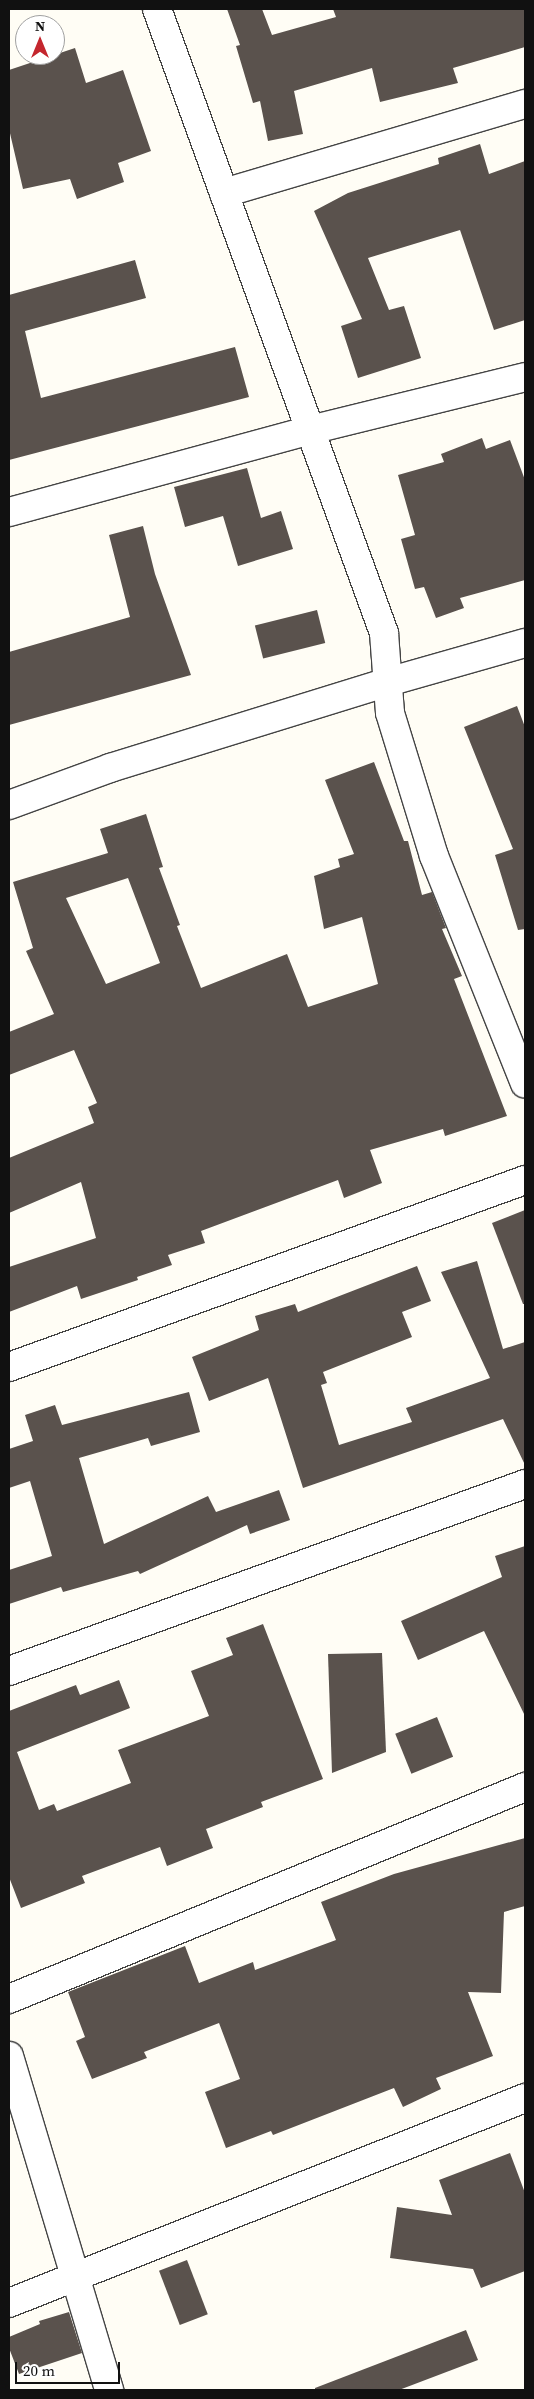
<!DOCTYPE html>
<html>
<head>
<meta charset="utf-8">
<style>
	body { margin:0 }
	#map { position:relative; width:534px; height:2399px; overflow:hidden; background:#fffdf5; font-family:"Source Serif 4",serif }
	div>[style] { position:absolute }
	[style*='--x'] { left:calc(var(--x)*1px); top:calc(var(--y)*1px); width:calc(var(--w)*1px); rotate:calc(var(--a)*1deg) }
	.building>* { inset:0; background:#5a524d; transform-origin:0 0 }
	.roads { filter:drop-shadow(1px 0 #444) drop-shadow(-1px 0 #444) drop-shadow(0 1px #444) drop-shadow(0 -1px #444) }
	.street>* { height:28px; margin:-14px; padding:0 14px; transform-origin:14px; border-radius:14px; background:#fff }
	span { translate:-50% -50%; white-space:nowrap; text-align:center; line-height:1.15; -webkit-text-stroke:5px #fff; paint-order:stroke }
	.frame { position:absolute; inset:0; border:10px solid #111; pointer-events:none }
	.north { position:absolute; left:15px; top:15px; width:50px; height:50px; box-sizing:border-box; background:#fff; border:1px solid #a0a0a0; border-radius:50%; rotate:0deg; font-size:14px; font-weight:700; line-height:20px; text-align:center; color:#111 }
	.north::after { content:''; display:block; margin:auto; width:18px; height:22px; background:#c4262e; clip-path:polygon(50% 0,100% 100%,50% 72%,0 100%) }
	.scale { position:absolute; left:15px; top:2362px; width:105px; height:22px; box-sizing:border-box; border:2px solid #111; border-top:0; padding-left:6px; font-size:15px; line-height:18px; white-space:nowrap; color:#111; -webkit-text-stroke:4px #fff; paint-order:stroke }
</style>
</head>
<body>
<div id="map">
	<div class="building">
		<i style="clip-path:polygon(227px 9px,262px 9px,272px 35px,336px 17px,333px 9px,525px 9px,525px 47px,453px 68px,458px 83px,380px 102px,372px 68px,294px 91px,303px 134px,268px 141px,260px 101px,253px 103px,236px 46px,240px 45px)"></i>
		<i style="clip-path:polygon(75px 48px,86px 83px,123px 70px,151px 151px,118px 163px,124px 182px,77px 199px,70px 179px,23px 189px,9px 129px,9px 70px)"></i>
		<i style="clip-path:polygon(480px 144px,489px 174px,525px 161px,525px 320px,494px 330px,460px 230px,368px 258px,389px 310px,404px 306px,421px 358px,358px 378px,341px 326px,362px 319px,314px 211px,348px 193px,439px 164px,438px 158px)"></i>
		<i style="clip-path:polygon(135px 260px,146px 298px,25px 331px,41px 398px,235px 347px,249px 397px,9px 460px,9px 295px)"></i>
		<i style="clip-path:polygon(482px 438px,486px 449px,510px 440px,525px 480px,525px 580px,460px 598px,464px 608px,436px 618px,424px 587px,415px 589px,401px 539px,415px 535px,398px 475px,444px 462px,441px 454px)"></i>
		<i style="clip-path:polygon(247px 468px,261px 518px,281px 511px,293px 549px,238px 566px,223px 516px,185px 527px,174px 487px)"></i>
		<i style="clip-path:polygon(143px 526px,155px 574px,191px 675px,9px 725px,9px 652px,130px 617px,109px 535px)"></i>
		<i style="left:317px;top:610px;width:34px;height:64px;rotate:76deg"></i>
		<i style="clip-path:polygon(517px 706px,525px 727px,525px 929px,518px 930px,495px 855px,513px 849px,464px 727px)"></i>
		<i style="clip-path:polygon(evenodd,374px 762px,404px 841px,408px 841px,422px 895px,432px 892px,446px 928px,442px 929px,462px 976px,454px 979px,507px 1116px,445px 1136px,443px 1129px,370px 1150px,382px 1183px,344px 1198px,338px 1180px,201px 1231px,205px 1243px,168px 1255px,172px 1265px,137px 1277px,138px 1280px,81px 1299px,77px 1286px,9px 1312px,9px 1267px,96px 1238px,81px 1182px,9px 1213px,9px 1158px,94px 1123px,88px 1107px,97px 1103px,74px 1050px,9px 1075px,9px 1032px,54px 1014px,26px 951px,33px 948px,13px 882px,108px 853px,100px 829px,146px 814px,163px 867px,159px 868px,180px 925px,177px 926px,201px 988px,287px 954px,308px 1007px,378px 984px,362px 917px,324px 929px,314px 876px,340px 867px,338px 859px,354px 854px,325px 780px,374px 762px,128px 878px,160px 963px,106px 984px,66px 898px,128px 878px)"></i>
		<i style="clip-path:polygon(525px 1210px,525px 1304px,523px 1304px,492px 1223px)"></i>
		<i style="clip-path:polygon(477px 1261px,503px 1349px,525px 1342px,525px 1465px,503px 1419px,303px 1488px,268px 1378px,209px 1401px,192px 1357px,259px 1330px,255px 1316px,295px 1304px,298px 1312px,417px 1266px,431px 1301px,402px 1312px,412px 1337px,323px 1372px,327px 1383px,321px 1385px,339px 1445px,412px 1422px,406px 1408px,490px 1378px,441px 1272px)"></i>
		<i style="clip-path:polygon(189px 1392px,200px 1432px,151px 1446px,148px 1438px,79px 1458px,104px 1544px,208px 1496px,216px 1512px,279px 1490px,290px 1520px,250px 1534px,247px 1525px,140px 1574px,138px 1571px,63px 1592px,61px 1587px,9px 1604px,9px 1570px,52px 1556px,30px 1481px,9px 1488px,9px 1449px,33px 1441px,25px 1415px,55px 1405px,62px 1425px)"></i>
		<i style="clip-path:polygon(525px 1546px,525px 1716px,484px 1631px,418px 1660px,401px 1621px,502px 1577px,495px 1556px)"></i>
		<i style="clip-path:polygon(263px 1624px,323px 1779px,261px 1802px,263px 1807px,206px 1829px,213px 1848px,167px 1866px,160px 1847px,82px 1876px,85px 1883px,21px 1908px,9px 1877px,9px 1711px,76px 1685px,80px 1695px,119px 1680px,130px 1708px,17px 1752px,39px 1810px,54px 1804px,57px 1811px,131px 1783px,118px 1750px,209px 1716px,191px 1671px,233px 1655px,226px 1638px)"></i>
		<i style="clip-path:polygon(382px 1653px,386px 1752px,332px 1773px,328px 1654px)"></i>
		<i style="left:437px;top:1717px;width:43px;height:45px;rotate:68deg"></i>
		<i style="clip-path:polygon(525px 1838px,525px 1906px,504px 1912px,501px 1993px,468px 1992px,493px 2056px,436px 2078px,441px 2089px,403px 2107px,394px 2088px,273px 2135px,271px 2131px,226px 2148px,205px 2092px,240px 2079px,219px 2023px,144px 2052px,147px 2058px,92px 2079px,76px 2041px,85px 2037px,68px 1992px,185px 1946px,199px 1983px,253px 1962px,255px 1970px,336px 1940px,321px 1902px,394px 1874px)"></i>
		<i style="clip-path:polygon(510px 2153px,525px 2193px,525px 2271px,481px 2288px,473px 2269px,390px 2258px,397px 2207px,452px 2215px,439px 2180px)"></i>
		<i style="left:187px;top:2260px;width:58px;height:30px;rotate:69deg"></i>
		<i style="clip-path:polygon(69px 2312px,82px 2353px,19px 2374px,9px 2348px,9px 2337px,40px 2324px,39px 2321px)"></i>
		<i style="clip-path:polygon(466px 2330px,478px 2360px,399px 2390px,315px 2390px,315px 2388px)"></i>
	</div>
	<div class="roads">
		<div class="street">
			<i style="--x:157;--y:9;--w:664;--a:70.01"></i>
			<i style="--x:384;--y:633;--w:80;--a:85.7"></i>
			<i style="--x:390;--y:713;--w:150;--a:72.9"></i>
			<i style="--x:434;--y:856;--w:245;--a:68.2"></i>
			<i style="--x:224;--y:193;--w:314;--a:-16.5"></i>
			<i style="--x:9;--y:512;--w:312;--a:-15.2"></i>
			<i style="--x:310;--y:430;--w:221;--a:-13.8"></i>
			<i style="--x:9;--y:805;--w:108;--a:-20.1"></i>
			<i style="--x:110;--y:768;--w:291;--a:-17.2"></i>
			<i style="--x:388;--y:682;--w:142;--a:-15.9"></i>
			<i style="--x:9;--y:1367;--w:549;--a:-19.92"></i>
			<i style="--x:9;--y:1671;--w:549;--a:-19.92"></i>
			<i style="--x:9;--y:1999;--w:558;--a:-22.34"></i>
			<i style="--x:9;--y:2056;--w:349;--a:73.3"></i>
			<i style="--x:9;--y:2303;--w:555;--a:-21.67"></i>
		</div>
	</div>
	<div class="frame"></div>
	<div class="north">N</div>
	<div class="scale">20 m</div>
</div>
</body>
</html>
